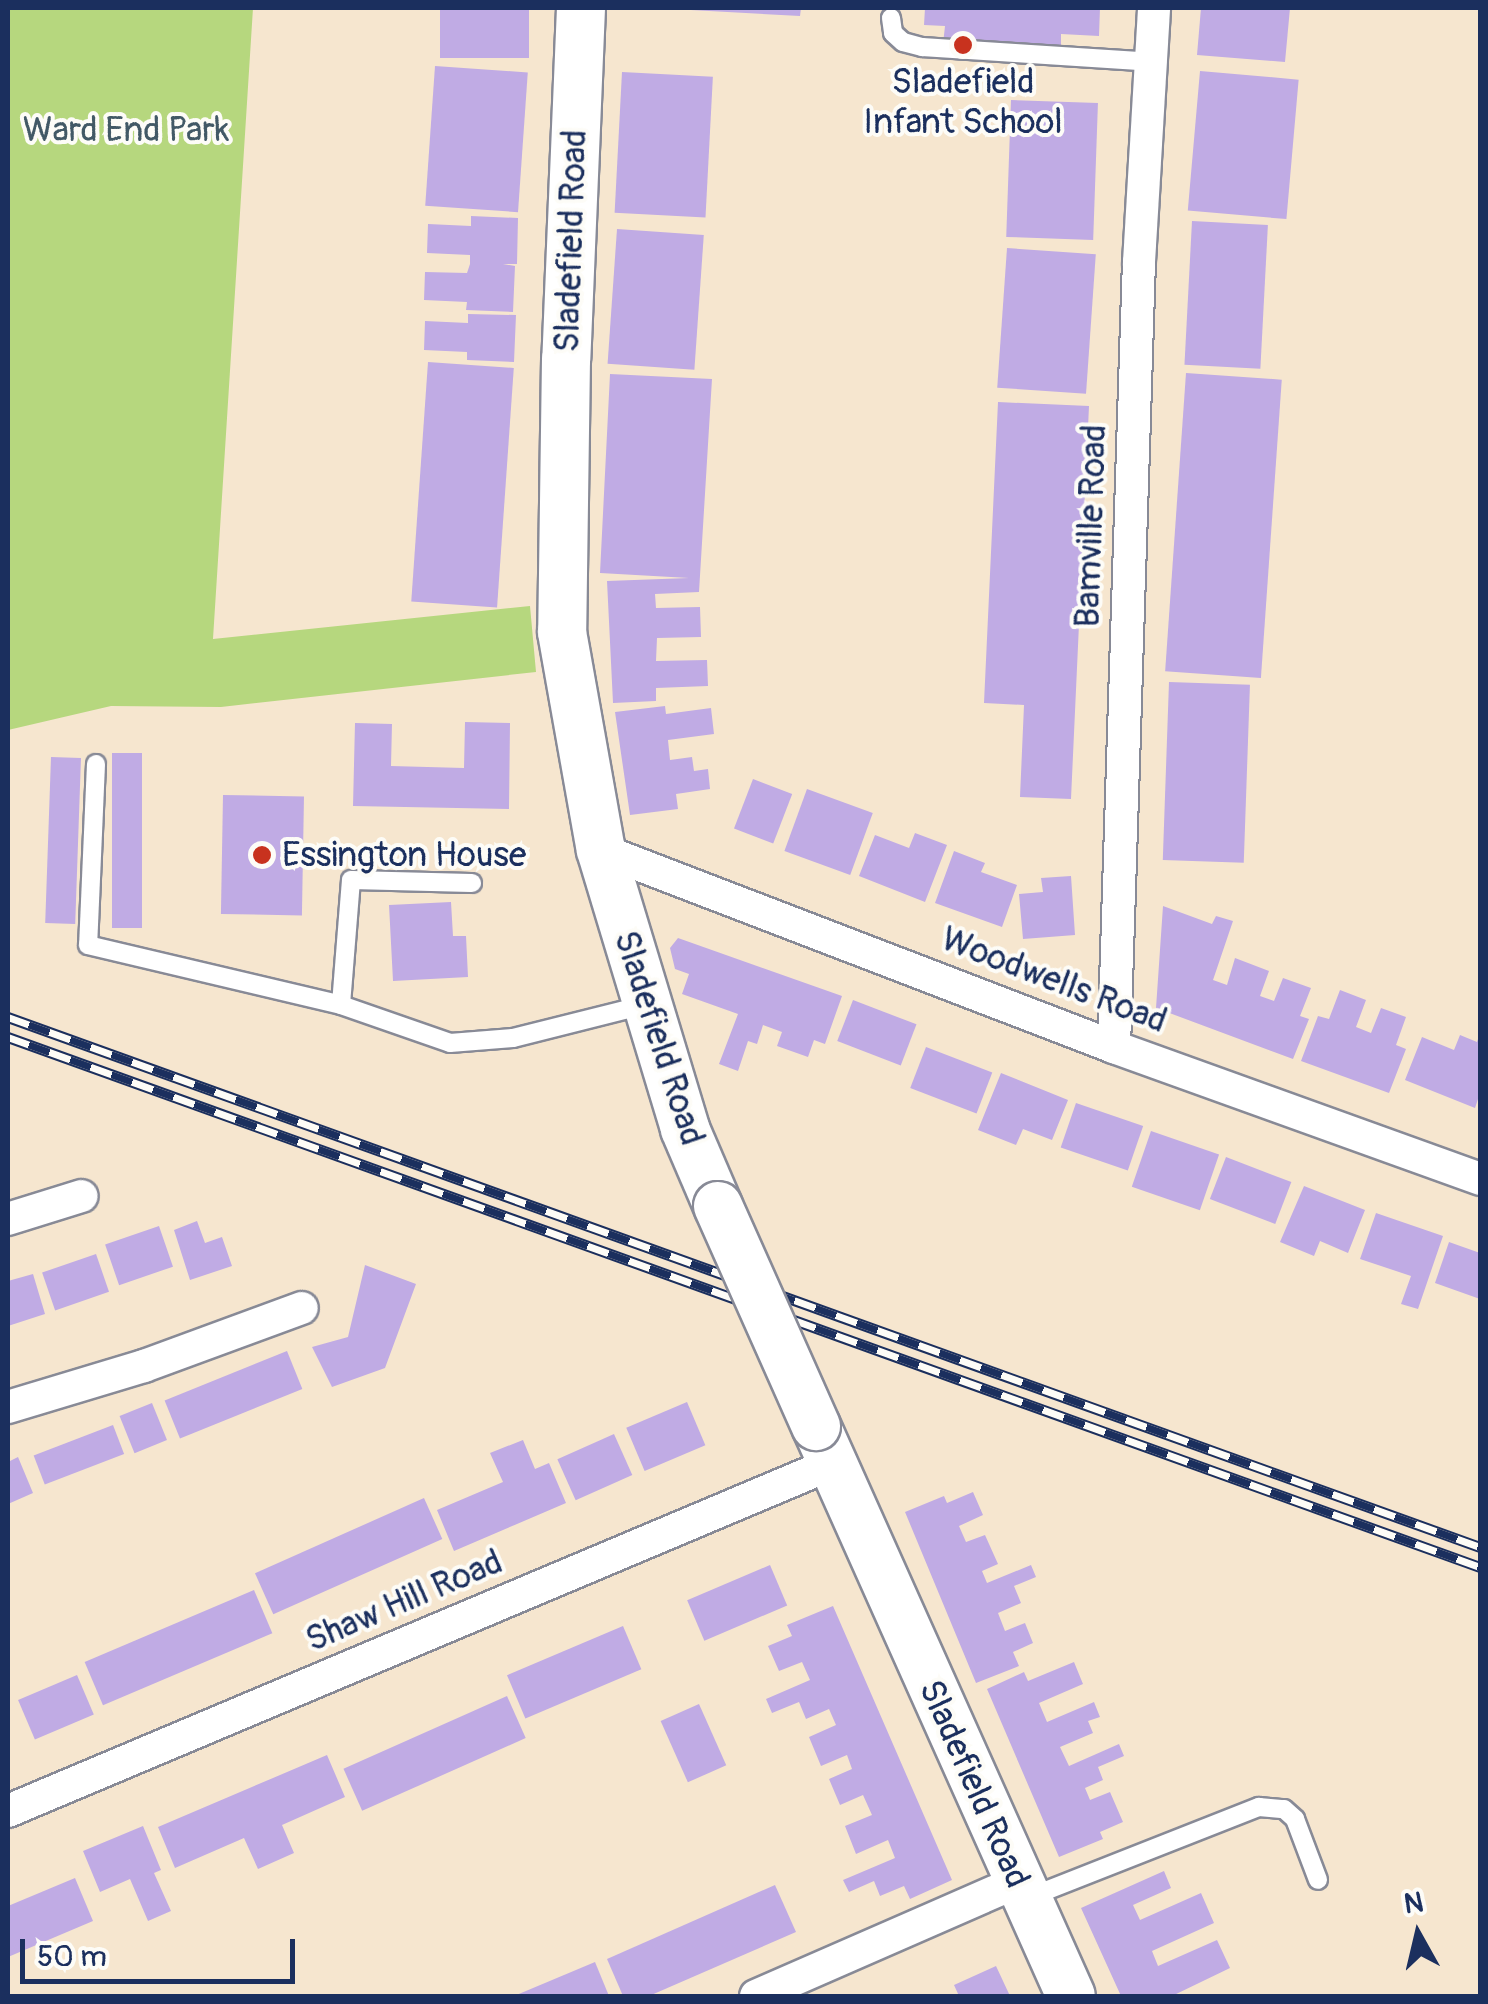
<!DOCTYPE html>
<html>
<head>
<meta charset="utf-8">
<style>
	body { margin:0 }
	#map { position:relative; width:1488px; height:2004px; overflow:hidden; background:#f6e6cf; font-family:Pangolin,sans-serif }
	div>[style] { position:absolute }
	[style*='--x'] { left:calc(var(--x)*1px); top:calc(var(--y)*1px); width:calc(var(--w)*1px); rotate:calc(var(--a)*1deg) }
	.green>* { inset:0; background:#b6d77e }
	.building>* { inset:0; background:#c0abe4; transform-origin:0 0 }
	.roads { filter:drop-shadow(2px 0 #888a96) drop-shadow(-2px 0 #888a96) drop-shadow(0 2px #888a96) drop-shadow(0 -2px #888a96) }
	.lane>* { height:18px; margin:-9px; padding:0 9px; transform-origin:9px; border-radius:9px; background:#fff }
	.street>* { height:32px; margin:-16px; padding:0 16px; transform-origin:16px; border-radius:16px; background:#fff }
	.secondary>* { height:48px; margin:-24px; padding:0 24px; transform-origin:24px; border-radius:24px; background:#fff }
	.rail>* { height:11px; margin-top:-5.5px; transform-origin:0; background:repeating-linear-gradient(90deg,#fdfcf7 0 22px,#1b2f5e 0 44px); box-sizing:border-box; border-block:2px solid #1b2f5e }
	.bridges { filter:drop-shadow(2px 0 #888a96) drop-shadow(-2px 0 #888a96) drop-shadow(0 2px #888a96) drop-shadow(0 -2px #888a96) }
	.secondary-bridge>* { height:48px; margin:-24px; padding:0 24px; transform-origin:24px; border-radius:24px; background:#fff }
	.dots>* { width:28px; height:28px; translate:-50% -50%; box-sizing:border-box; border:5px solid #fdfcf7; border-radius:50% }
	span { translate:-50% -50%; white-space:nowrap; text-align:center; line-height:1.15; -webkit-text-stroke:8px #fdfcf7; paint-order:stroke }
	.poi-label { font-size:35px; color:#1b2f5e }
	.left { translate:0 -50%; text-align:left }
	.park-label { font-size:35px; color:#425966 }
	.street-label { font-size:35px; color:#1b2f5e }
	.frame { position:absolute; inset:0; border:10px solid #1b2f5e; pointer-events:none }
	.north { position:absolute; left:1368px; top:1884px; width:100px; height:100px; -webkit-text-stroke:8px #fdfcf7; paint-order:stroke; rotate:352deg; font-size:28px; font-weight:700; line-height:40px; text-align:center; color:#1b2f5e }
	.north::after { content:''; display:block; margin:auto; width:35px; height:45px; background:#1b2f5e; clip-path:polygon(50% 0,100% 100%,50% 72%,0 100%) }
	.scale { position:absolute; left:20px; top:1939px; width:275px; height:45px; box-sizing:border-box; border:5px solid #1b2f5e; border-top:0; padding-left:12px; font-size:30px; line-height:35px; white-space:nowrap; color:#1b2f5e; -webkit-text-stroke:8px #fdfcf7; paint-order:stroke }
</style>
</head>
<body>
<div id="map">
	<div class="green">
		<i style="clip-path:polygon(8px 8px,253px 8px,213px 639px,530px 606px,536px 672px,221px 707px,111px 706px,8px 730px)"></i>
	</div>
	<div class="building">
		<i style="left:440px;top:8px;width:89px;height:50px"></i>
		<i style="clip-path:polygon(654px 8px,801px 8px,800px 16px)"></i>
		<i style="clip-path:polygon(925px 8px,1100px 8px,1099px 36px,1061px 34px,1061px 51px,943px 44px,945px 26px,924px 25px)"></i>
		<i style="clip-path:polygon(1201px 8px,1290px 8px,1285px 62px,1197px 55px)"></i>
		<i style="left:435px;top:66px;width:93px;height:140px;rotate:4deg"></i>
		<i style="left:1200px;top:71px;width:99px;height:140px;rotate:5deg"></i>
		<i style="left:622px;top:72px;width:91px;height:141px;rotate:3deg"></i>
		<i style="left:1011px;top:100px;width:87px;height:137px;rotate:2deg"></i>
		<i style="clip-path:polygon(471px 216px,518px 218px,517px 264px,503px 264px,515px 266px,513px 312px,466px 310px,467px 302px,424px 300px,425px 272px,467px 273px,470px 264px,470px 255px,427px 253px,428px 224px,471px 226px)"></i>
		<i style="left:1192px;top:221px;width:76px;height:144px;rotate:3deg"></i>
		<i style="left:617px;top:229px;width:87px;height:135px;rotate:4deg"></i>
		<i style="left:1007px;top:248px;width:89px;height:140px;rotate:4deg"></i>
		<i style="clip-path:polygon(468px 314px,516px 315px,514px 362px,467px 360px,467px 352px,424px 350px,425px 321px,468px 323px)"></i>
		<i style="left:428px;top:362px;width:86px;height:240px;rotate:4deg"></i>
		<i style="left:1186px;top:373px;width:96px;height:299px;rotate:4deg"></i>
		<i style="clip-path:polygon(610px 374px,712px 379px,699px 592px,655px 594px,656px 608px,700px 607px,701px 637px,657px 638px,656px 661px,707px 660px,708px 686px,656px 688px,656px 701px,613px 703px,607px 581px,689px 578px,600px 573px)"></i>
		<i style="clip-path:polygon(998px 402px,1089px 406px,1071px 799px,1020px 797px,1024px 705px,984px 703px)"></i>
		<i style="left:1169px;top:682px;width:81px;height:178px;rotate:2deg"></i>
		<i style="clip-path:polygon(665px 706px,666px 714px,711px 708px,714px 734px,668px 740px,670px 760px,692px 757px,694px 771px,708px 769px,710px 789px,676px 794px,678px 809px,630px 815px,615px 712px)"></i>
		<i style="clip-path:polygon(465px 722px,510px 723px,509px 809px,353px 806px,355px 723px,392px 724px,391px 766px,464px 768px)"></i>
		<i style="left:112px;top:753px;width:30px;height:175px"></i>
		<i style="left:51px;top:757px;width:30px;height:166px;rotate:2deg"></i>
		<i style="left:753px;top:779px;width:42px;height:53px;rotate:21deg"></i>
		<i style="left:807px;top:789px;width:70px;height:66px;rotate:20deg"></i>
		<i style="left:223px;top:795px;width:81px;height:119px;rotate:1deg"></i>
		<i style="clip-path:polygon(915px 833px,947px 845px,925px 902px,859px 876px,875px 835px,909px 848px)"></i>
		<i style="clip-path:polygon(954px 851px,985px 863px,981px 872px,1017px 885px,1002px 927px,935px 903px)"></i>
		<i style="clip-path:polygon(1071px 876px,1075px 935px,1023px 939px,1019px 894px,1043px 892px,1041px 878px)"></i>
		<i style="clip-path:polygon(451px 902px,453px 936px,466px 936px,468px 977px,393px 981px,389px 905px)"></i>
		<i style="clip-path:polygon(1163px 906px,1212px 924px,1216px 916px,1233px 921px,1213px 980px,1227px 985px,1235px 958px,1269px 971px,1260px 996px,1274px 1001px,1283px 978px,1311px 988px,1300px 1016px,1309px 1019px,1293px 1059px,1156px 1008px)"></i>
		<i style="clip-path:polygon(678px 938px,842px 996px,825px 1044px,814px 1040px,808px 1057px,777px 1046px,782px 1032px,763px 1025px,757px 1044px,748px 1041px,738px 1071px,719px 1064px,738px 1014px,682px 994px,689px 974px,675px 969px,670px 948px)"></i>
		<i style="clip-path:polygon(1340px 990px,1366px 1000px,1356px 1027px,1371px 1033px,1381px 1008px,1406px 1017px,1396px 1045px,1406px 1049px,1389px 1093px,1301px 1061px,1318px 1016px,1329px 1019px)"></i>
		<i style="left:853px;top:1000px;width:68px;height:44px;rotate:21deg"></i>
		<i style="clip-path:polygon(1480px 1033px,1480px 1093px,1475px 1108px,1405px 1080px,1422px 1037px,1454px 1050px,1460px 1035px,1477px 1042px)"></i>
		<i style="left:926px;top:1047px;width:71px;height:44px;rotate:21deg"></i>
		<i style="clip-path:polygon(1001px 1073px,1068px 1100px,1052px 1140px,1023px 1129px,1016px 1145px,978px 1130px)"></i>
		<i style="left:1076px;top:1103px;width:71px;height:47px;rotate:19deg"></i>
		<i style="left:1151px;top:1131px;width:72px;height:59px;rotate:19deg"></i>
		<i style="left:1226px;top:1157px;width:70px;height:45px;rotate:21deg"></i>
		<i style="clip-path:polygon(1304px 1186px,1365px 1210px,1348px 1253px,1320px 1241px,1314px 1256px,1280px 1242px)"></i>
		<i style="clip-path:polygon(1376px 1213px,1443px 1236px,1418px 1309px,1401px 1304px,1411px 1276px,1360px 1259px)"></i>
		<i style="clip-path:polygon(197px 1221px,205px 1243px,222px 1237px,232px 1266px,190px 1280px,174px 1230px)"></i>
		<i style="left:159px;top:1226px;width:43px;height:57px;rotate:71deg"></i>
		<i style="clip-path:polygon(1449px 1242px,1480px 1253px,1480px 1299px,1435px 1283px)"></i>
		<i style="left:96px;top:1254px;width:40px;height:57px;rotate:71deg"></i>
		<i style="clip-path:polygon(365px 1265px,416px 1284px,385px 1368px,332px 1387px,312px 1347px,348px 1337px)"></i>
		<i style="clip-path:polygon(33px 1274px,45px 1314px,8px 1326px,8px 1281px)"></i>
		<i style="left:287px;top:1351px;width:41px;height:132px;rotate:68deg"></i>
		<i style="left:687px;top:1402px;width:47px;height:66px;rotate:67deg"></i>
		<i style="left:152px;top:1403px;width:40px;height:35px;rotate:68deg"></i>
		<i style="left:113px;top:1425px;width:31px;height:85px;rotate:69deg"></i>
		<i style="left:614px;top:1434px;width:45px;height:62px;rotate:66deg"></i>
		<i style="clip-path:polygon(523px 1440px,535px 1469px,549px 1463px,566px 1503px,454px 1551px,437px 1510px,503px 1482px,490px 1453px)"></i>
		<i style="clip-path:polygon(18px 1457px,33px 1493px,8px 1504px,8px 1462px)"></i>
		<i style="clip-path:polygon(973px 1492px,983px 1515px,959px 1526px,966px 1542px,985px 1535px,998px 1564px,982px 1571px,987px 1583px,1031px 1565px,1036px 1577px,1014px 1586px,1021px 1603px,998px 1613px,1005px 1631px,1025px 1623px,1033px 1643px,1013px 1652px,1019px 1666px,976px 1683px,905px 1512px,944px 1496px,947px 1503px)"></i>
		<i style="left:424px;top:1498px;width:45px;height:185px;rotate:66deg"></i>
		<i style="left:770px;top:1565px;width:44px;height:90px;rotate:67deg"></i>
		<i style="left:254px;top:1590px;width:47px;height:184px;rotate:67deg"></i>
		<i style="clip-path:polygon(833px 1606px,952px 1880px,910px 1899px,904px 1886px,880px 1896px,874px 1881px,849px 1892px,843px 1880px,895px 1858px,888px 1840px,856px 1854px,845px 1826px,872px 1815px,863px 1795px,840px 1805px,829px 1779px,852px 1769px,847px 1755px,821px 1766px,809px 1737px,836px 1725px,829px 1709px,806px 1719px,799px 1702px,772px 1713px,766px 1699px,810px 1680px,802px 1662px,779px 1671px,768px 1646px,792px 1636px,787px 1625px)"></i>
		<i style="left:623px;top:1626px;width:47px;height:126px;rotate:67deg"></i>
		<i style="clip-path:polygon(1074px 1662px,1083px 1684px,1039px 1703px,1047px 1722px,1094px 1702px,1100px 1717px,1088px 1721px,1093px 1733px,1060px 1747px,1069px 1766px,1119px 1744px,1124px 1756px,1098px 1767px,1103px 1780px,1085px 1788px,1090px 1800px,1110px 1792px,1123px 1822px,1100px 1832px,1103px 1839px,1059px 1857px,987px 1689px,1024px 1672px,1028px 1681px)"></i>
		<i style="left:77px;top:1675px;width:43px;height:64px;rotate:67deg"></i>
		<i style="left:507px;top:1696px;width:46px;height:179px;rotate:66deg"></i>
		<i style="left:699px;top:1704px;width:67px;height:42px;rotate:66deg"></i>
		<i style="clip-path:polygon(327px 1755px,345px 1797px,282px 1825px,294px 1853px,258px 1869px,244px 1838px,175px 1868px,158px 1827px)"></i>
		<i style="clip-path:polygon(143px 1826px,161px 1870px,154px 1873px,171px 1911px,148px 1921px,130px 1879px,100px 1892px,83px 1851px)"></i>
		<i style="clip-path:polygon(1164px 1871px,1171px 1888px,1133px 1905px,1140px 1920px,1201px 1893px,1214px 1923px,1152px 1951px,1158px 1966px,1217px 1940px,1230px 1968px,1172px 1996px,1121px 1996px,1081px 1908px)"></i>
		<i style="clip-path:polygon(75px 1878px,93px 1921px,8px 1957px,8px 1906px)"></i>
		<i style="clip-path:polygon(775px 1885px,796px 1932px,649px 1996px,623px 1996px,607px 1959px)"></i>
		<i style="clip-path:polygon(595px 1962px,609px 1996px,514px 1996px)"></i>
		<i style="clip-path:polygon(996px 1966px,1010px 1996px,959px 1996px,954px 1985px)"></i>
	</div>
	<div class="roads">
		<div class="lane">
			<i style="--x:891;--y:18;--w:15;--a:82"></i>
			<i style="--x:893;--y:33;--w:13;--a:42"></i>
			<i style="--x:903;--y:42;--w:20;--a:15"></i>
			<i style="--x:922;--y:47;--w:229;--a:3.7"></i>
			<i style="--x:96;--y:764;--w:181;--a:92.5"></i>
			<i style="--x:88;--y:945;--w:260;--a:13.3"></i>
			<i style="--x:472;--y:883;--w:121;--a:-178.6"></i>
			<i style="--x:351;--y:880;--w:125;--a:94.6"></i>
			<i style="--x:341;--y:1005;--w:115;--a:19.2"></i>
			<i style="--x:450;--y:1043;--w:63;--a:-4.5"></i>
			<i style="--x:513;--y:1038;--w:135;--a:-14.1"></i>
			<i style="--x:1030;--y:1897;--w:246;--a:-21.5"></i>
			<i style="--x:1259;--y:1807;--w:25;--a:5"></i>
			<i style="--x:1284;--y:1809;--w:15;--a:42"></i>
			<i style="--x:1295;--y:1819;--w:65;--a:69.3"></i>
		</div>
		<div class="street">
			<i style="--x:601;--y:850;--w:550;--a:21.01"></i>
			<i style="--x:1114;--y:1047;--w:389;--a:19.8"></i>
			<i style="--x:1114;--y:1047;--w:785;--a:-88.18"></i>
			<i style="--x:1139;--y:262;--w:254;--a:-86.6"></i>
			<i style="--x:8;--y:1219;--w:77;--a:-17.3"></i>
			<i style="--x:8;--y:1407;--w:142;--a:-16.8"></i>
			<i style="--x:144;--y:1366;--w:168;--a:-20.2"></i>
			<i style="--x:8;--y:1811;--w:893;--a:-22.86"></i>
			<i style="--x:756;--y:1996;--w:285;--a:-23.6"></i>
		</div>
		<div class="secondary">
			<i style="--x:581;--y:8;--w:351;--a:92.4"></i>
			<i style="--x:566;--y:359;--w:273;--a:90.8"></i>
			<i style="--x:562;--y:632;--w:221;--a:79.9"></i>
			<i style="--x:601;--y:850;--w:291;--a:73.2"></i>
			<i style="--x:685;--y:1129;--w:84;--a:66.8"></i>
			<i style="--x:816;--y:1426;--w:624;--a:65.9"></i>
		</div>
	</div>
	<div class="rail">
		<i style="--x:8;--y:1017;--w:1565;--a:19.8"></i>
		<i style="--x:8;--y:1037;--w:1565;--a:19.8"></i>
	</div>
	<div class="bridges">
		<div class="secondary-bridge">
			<i style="--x:718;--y:1206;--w:241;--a:66"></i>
		</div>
	</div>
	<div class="dots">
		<i style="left:963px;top:45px;background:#c8321e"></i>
		<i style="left:262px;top:855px;background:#c8321e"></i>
	</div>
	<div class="poi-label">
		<span style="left:963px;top:102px">Sladefield<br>Infant School</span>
		<span class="left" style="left:282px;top:855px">Essington House</span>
	</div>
	<div class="park-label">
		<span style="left:126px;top:130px">Ward End Park</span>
	</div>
	<div class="street-label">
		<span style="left:571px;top:241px;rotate:-88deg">Sladefield Road</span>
		<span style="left:1091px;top:526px;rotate:-88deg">Bamville Road</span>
		<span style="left:1054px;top:980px;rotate:21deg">Woodwells Road</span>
		<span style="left:659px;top:1038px;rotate:72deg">Sladefield Road</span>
		<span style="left:404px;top:1601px;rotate:-23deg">Shaw Hill Road</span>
		<span style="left:974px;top:1784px;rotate:66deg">Sladefield Road</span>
	</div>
	<div class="frame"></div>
	<div class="north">N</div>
	<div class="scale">50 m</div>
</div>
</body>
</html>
